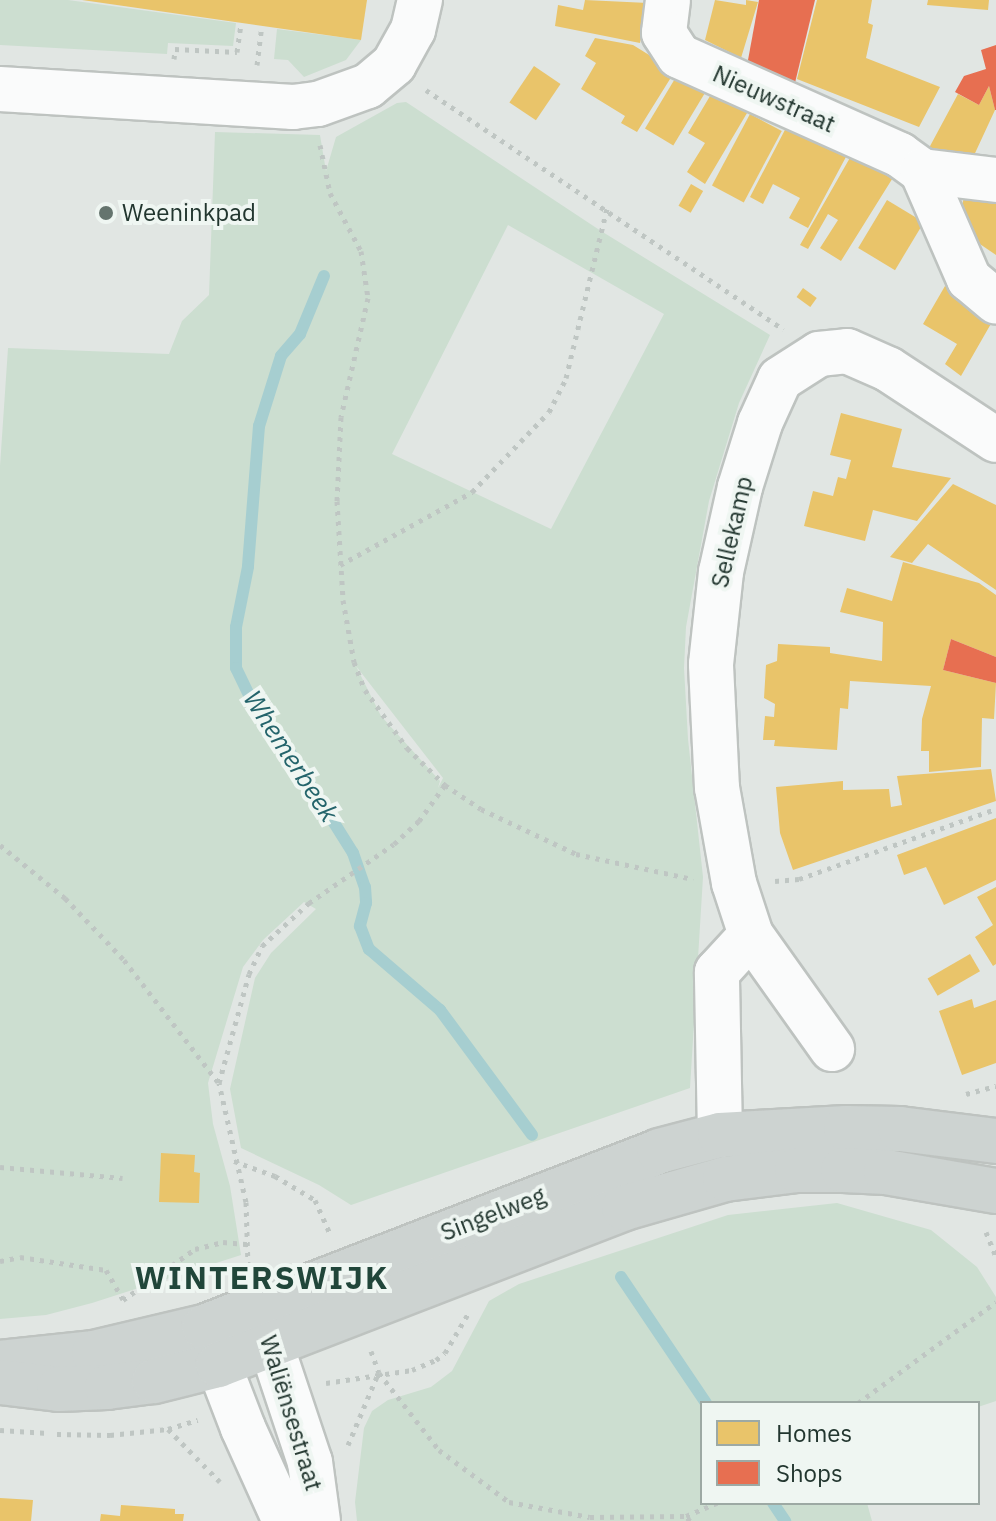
<!DOCTYPE html>
<html>
<head>
<meta charset="utf-8">
<style>
	body { margin:0 }
	#map { position:relative; width:996px; height:1521px; overflow:hidden; background:#e1e6e3; font-family:"IBM Plex Sans",sans-serif }
	div>[style] { position:absolute }
	[style*='--x'] { left:calc(var(--x)*1px); top:calc(var(--y)*1px); width:calc(var(--w)*1px); rotate:calc(var(--a)*1deg) }
	.green>* { inset:0; background:#ccded0 }
	.homes>* { inset:0; background:#e9c46a; transform-origin:0 0 }
	.shops>* { inset:0; background:#e76f51 }
	.stream>* { height:12px; margin:-6px; padding:0 6px; transform-origin:6px; border-radius:6px; background:#a6ced0 }
	.path>* { height:5px; margin-top:-2.5px; transform-origin:0; background:repeating-linear-gradient(90deg,#bfc6c3 0 4px,transparent 0 10px) }
	.roads { filter:drop-shadow(2px 0 #bec3c0) drop-shadow(-2px 0 #bec3c0) drop-shadow(0 2px #bec3c0) drop-shadow(0 -2px #bec3c0) }
	.minor>* { height:44px; margin:-22px; padding:0 22px; transform-origin:22px; border-radius:22px; background:#fafbfb }
	.major>* { height:44px; margin:-22px; padding:0 22px; transform-origin:22px; border-radius:22px; background:#cdd3d1 }
	.dots>* { width:22px; height:22px; translate:-50% -50%; box-sizing:border-box; border:4px solid #eff6f2; border-radius:50% }
	span { translate:-50% -50%; white-space:nowrap; text-align:center; line-height:1.15; -webkit-text-stroke:8px #eff6f2; paint-order:stroke }
	.street-label { font-size:24px; color:#22362f }
	.poi-label { font-size:24px; color:#22362f }
	.left { translate:0 -50%; text-align:left }
	.water-label { font-size:26px; color:#24646b; font-style:italic }
	.district-label { font-size:32px; color:#21463a; font-weight:700; letter-spacing:2px }
	.legend { position:absolute; left:700px; top:1401px; width:280px; height:104px; box-sizing:border-box; background:#eff6f2; border:2px solid #9da9a4; margin:0; padding:10px 14px; list-style:none; font-size:24px; color:#22362f }
	.legend li { display:flex; align-items:center; gap:16px; height:40px }
	.legend b { width:40px; border:2px solid #9da9a4 }
</style>
</head>
<body>
<div id="map">
	<div class="green">
		<i style="clip-path:polygon(0 0,68px 0,236px 23px,233px 46px,168px 43px,167px 54px,0 45px)"></i>
		<i style="clip-path:polygon(277px 29px,347px 38px,361px 40px,346px 60px,304px 77px,288px 60px,274px 59px)"></i>
		<i style="clip-path:polygon(evenodd,406px 102px,601px 231px,770px 335px,739px 403px,709px 501px,686px 627px,684px 668px,688px 739px,703px 877px,690px 1088px,351px 1205px,319px 1185px,241px 1148px,230px 1089px,255px 978px,271px 953px,316px 909px,304px 902px,263px 940px,243px 967px,208px 1083px,213px 1124px,230px 1186px,241px 1255px,92px 1303px,46px 1315px,0 1319px,0 466px,8px 348px,169px 354px,182px 321px,209px 295px,215px 132px,320px 135px,326px 171px,336px 137px,397px 103px,406px 102px,508px 225px,664px 314px,551px 529px,392px 454px,508px 225px,406px 102px,356px 666px,443px 778px,438px 788px,440px 781px,381px 716px,356px 666px)"></i>
		<i style="clip-path:polygon(837px 1203px,931px 1230px,977px 1267px,996px 1297px,996px 1401px,978px 1407px,978px 1403px,702px 1403px,702px 1503px,867px 1503px,872px 1521px,357px 1521px,355px 1502px,364px 1428px,372px 1411px,388px 1400px,431px 1387px,452px 1371px,489px 1301px,519px 1284px,728px 1215px)"></i>
	</div>
	<div class="homes">
		<i style="clip-path:polygon(82px 0,367px 0,361px 40px)"></i>
		<i style="clip-path:polygon(585px 0,648px 3px,640px 43px,555px 26px,558px 5px,583px 10px)"></i>
		<i style="clip-path:polygon(715px 0,746px 5px,746px 0,758px 2px,741px 58px,705px 40px)"></i>
		<i style="clip-path:polygon(817px 0,872px 0,868px 23px,873px 25px,866px 58px,940px 87px,919px 127px,797px 79px)"></i>
		<i style="clip-path:polygon(928px 0,989px 0,988px 10px,927px 5px)"></i>
		<i style="clip-path:polygon(595px 38px,633px 45px,675px 71px,637px 132px,621px 123px,625px 116px,581px 89px,596px 63px,585px 56px)"></i>
		<i style="left:534px;top:66px;width:32px;height:44px;rotate:34deg"></i>
		<i style="left:679px;top:72px;width:33px;height:66px;rotate:31deg"></i>
		<i style="clip-path:polygon(989px 86px,995px 110px,970px 164px,929px 148px,958px 94px,979px 105px)"></i>
		<i style="clip-path:polygon(713px 91px,750px 108px,705px 184px,687px 172px,705px 143px,688px 133px)"></i>
		<i style="left:750px;top:114px;width:36px;height:81px;rotate:28deg"></i>
		<i style="clip-path:polygon(788px 124px,847px 155px,808px 228px,789px 218px,800px 198px,773px 184px,763px 204px,750px 197px)"></i>
		<i style="clip-path:polygon(851px 156px,894px 176px,841px 261px,820px 248px,838px 220px,828px 214px,808px 249px,800px 245px)"></i>
		<i style="left:691px;top:184px;width:14px;height:25px;rotate:30deg"></i>
		<i style="clip-path:polygon(996px 192px,996px 255px,974px 240px,962px 206px,964px 197px)"></i>
		<i style="left:887px;top:200px;width:43px;height:56px;rotate:31deg"></i>
		<i style="clip-path:polygon(945px 286px,996px 315px,961px 376px,945px 364px,957px 344px,923px 324px)"></i>
		<i style="left:803px;top:288px;width:17px;height:11px;rotate:36deg"></i>
		<i style="clip-path:polygon(841px 413px,902px 429px,892px 467px,951px 478px,917px 521px,873px 510px,865px 541px,804px 526px,813px 491px,833px 496px,838px 477px,846px 479px,851px 460px,830px 455px)"></i>
		<i style="clip-path:polygon(953px 484px,996px 505px,996px 590px,928px 544px,912px 563px,890px 557px)"></i>
		<i style="clip-path:polygon(903px 562px,979px 583px,996px 595px,996px 657px,951px 639px,943px 670px,996px 683px,994px 719px,982px 718px,981px 767px,929px 772px,929px 751px,921px 751px,922px 719px,931px 686px,850px 681px,848px 709px,840px 708px,837px 750px,774px 746px,775px 740px,763px 740px,765px 716px,774px 717px,775px 704px,764px 698px,766px 665px,777px 661px,778px 644px,830px 647px,830px 653px,882px 661px,883px 622px,840px 612px,847px 588px,892px 601px)"></i>
		<i style="clip-path:polygon(991px 769px,996px 801px,793px 870px,780px 833px,776px 787px,843px 781px,843px 790px,889px 789px,891px 807px,902px 805px,897px 776px)"></i>
		<i style="clip-path:polygon(996px 818px,996px 880px,944px 905px,926px 867px,904px 875px,897px 855px)"></i>
		<i style="clip-path:polygon(996px 887px,996px 964px,993px 966px,975px 937px,993px 925px,977px 897px)"></i>
		<i style="left:970px;top:954px;width:20px;height:49px;rotate:60deg"></i>
		<i style="clip-path:polygon(972px 999px,974px 1008px,996px 1000px,996px 1063px,962px 1075px,939px 1011px)"></i>
		<i style="clip-path:polygon(161px 1153px,195px 1155px,194px 1172px,200px 1173px,199px 1203px,159px 1202px)"></i>
		<i style="clip-path:polygon(0 1498px,33px 1500px,31px 1521px,0 1521px)"></i>
		<i style="clip-path:polygon(121px 1505px,175px 1509px,175px 1514px,184px 1514px,183px 1521px,100px 1521px,101px 1514px,120px 1516px)"></i>
	</div>
	<div class="shops">
		<i style="clip-path:polygon(759px 0,815px 0,793px 91px,746px 71px)"></i>
		<i style="clip-path:polygon(996px 45px,996px 110px,995px 110px,989px 86px,979px 105px,955px 92px,964px 76px,986px 69px,981px 50px)"></i>
		<i style="clip-path:polygon(951px 639px,996px 657px,996px 683px,943px 670px)"></i>
	</div>
	<div class="stream">
		<i style="--x:324;--y:276;--w:63;--a:112.5"></i>
		<i style="--x:300;--y:334;--w:29;--a:131"></i>
		<i style="--x:281;--y:356;--w:73;--a:107.4"></i>
		<i style="--x:259;--y:426;--w:141;--a:94.5"></i>
		<i style="--x:248;--y:567;--w:61;--a:101.3"></i>
		<i style="--x:236;--y:627;--w:41;--a:90"></i>
		<i style="--x:236;--y:668;--w:58;--a:64.3"></i>
		<i style="--x:261;--y:720;--w:42;--a:47.9"></i>
		<i style="--x:289;--y:751;--w:120;--a:57.9"></i>
		<i style="--x:353;--y:853;--w:36;--a:71"></i>
		<i style="--x:365;--y:887;--w:16;--a:86"></i>
		<i style="--x:366;--y:903;--w:24;--a:105"></i>
		<i style="--x:360;--y:926;--w:25;--a:69"></i>
		<i style="--x:369;--y:949;--w:94;--a:40.7"></i>
		<i style="--x:440;--y:1010;--w:155;--a:53.6"></i>
		<i style="--x:621;--y:1277;--w:152;--a:56"></i>
		<i style="--x:773;--y:1503;--w:22;--a:56"></i>
	</div>
	<div class="path">
		<i style="--x:174;--y:59;--w:10;--a:-84"></i>
		<i style="--x:175;--y:49;--w:62;--a:2.8"></i>
		<i style="--x:237;--y:52;--w:29;--a:-82"></i>
		<i style="--x:257;--y:65;--w:38;--a:-83"></i>
		<i style="--x:426;--y:90;--w:430;--a:33.8"></i>
		<i style="--x:320;--y:145;--w:49;--a:78.2"></i>
		<i style="--x:330;--y:193;--w:66;--a:61.9"></i>
		<i style="--x:361;--y:251;--w:48;--a:81.5"></i>
		<i style="--x:368;--y:298;--w:122;--a:102.8"></i>
		<i style="--x:341;--y:417;--w:84;--a:92.7"></i>
		<i style="--x:337;--y:501;--w:99;--a:86.5"></i>
		<i style="--x:343;--y:600;--w:63;--a:79.9"></i>
		<i style="--x:354;--y:662;--w:30;--a:69"></i>
		<i style="--x:365;--y:690;--w:72;--a:54.1"></i>
		<i style="--x:407;--y:748;--w:53;--a:44.2"></i>
		<i style="--x:445;--y:785;--w:43;--a:33.7"></i>
		<i style="--x:481;--y:809;--w:105;--a:25.3"></i>
		<i style="--x:576;--y:854;--w:120;--a:12.1"></i>
		<i style="--x:340;--y:565;--w:151;--a:-28.9"></i>
		<i style="--x:472;--y:492;--w:111;--a:-46.1"></i>
		<i style="--x:549;--y:412;--w:38;--a:-63"></i>
		<i style="--x:566;--y:378;--w:174;--a:-76.4"></i>
		<i style="--x:0;--y:845;--w:84;--a:39.2"></i>
		<i style="--x:65;--y:898;--w:86;--a:46.4"></i>
		<i style="--x:124;--y:960;--w:154;--a:52.4"></i>
		<i style="--x:775;--y:881;--w:24;--a:-5"></i>
		<i style="--x:799;--y:879;--w:209;--a:-19.6"></i>
		<i style="--x:966;--y:1094;--w:31;--a:-15"></i>
		<i style="--x:234;--y:1161;--w:44;--a:20.1"></i>
		<i style="--x:275;--y:1176;--w:47;--a:31"></i>
		<i style="--x:315;--y:1200;--w:39;--a:66"></i>
		<i style="--x:0;--y:1167;--w:123;--a:5.1"></i>
		<i style="--x:986;--y:1232;--w:27;--a:68"></i>
		<i style="--x:0;--y:1261;--w:20;--a:-11"></i>
		<i style="--x:20;--y:1257;--w:87;--a:8.6"></i>
		<i style="--x:106;--y:1270;--w:34;--a:60"></i>
		<i style="--x:123;--y:1300;--w:88;--a:-35.3"></i>
		<i style="--x:195;--y:1249;--w:29;--a:-14"></i>
		<i style="--x:223;--y:1242;--w:25;--a:5"></i>
		<i style="--x:248;--y:1266;--w:64;--a:-91.8"></i>
		<i style="--x:246;--y:1202;--w:122;--a:-102.8"></i>
		<i style="--x:219;--y:1083;--w:113;--a:-74.6"></i>
		<i style="--x:249;--y:974;--w:31;--a:-65"></i>
		<i style="--x:262;--y:946;--w:64;--a:-42.5"></i>
		<i style="--x:309;--y:903;--w:103;--a:-34.8"></i>
		<i style="--x:394;--y:844;--w:34;--a:-43"></i>
		<i style="--x:419;--y:821;--w:44;--a:-54.2"></i>
		<i style="--x:371;--y:1351;--w:23;--a:70"></i>
		<i style="--x:379;--y:1373;--w:98;--a:52.1"></i>
		<i style="--x:439;--y:1450;--w:87;--a:36.6"></i>
		<i style="--x:509;--y:1502;--w:82;--a:10.5"></i>
		<i style="--x:590;--y:1517;--w:96;--a:-0.6"></i>
		<i style="--x:326;--y:1383;--w:87;--a:-8.6"></i>
		<i style="--x:412;--y:1370;--w:26;--a:-23"></i>
		<i style="--x:436;--y:1360;--w:11;--a:-38"></i>
		<i style="--x:445;--y:1353;--w:45;--a:-59.5"></i>
		<i style="--x:858;--y:1403;--w:171;--a:-36.2"></i>
		<i style="--x:168;--y:1429;--w:74;--a:45.5"></i>
		<i style="--x:0;--y:1430;--w:48;--a:3.6"></i>
		<i style="--x:57;--y:1434;--w:53;--a:1.1"></i>
		<i style="--x:110;--y:1435;--w:58;--a:-5.9"></i>
		<i style="--x:168;--y:1429;--w:31;--a:-17"></i>
		<i style="--x:348;--y:1445;--w:77;--a:-67.1"></i>
		<i style="--x:690;--y:1521;--w:6;--a:-129"></i>
		<i style="--x:686;--y:1516;--w:34;--a:-23"></i>
	</div>
	<div class="roads">
		<div class="minor">
			<i style="--x:668;--y:0;--w:33;--a:97"></i>
			<i style="--x:664;--y:33;--w:27;--a:57"></i>
			<i style="--x:679;--y:56;--w:242;--a:24.1"></i>
			<i style="--x:900;--y:155;--w:27;--a:36"></i>
			<i style="--x:922;--y:171;--w:118;--a:66.5"></i>
			<i style="--x:969;--y:279;--w:35;--a:40"></i>
			<i style="--x:0;--y:89;--w:294;--a:3.5"></i>
			<i style="--x:293;--y:107;--w:25;--a:-7"></i>
			<i style="--x:318;--y:104;--w:53;--a:-19.8"></i>
			<i style="--x:368;--y:86;--w:34;--a:-40"></i>
			<i style="--x:394;--y:64;--w:39;--a:-61"></i>
			<i style="--x:413;--y:30;--w:31;--a:-77"></i>
			<i style="--x:922;--y:171;--w:75;--a:6.9"></i>
			<i style="--x:751;--y:935;--w:140;--a:54.6"></i>
			<i style="--x:720;--y:1135;--w:163;--a:-91.1"></i>
			<i style="--x:717;--y:972;--w:50;--a:-47.4"></i>
			<i style="--x:751;--y:935;--w:55;--a:-108.1"></i>
			<i style="--x:734;--y:883;--w:97;--a:-100.1"></i>
			<i style="--x:717;--y:788;--w:124;--a:-92.8"></i>
			<i style="--x:711;--y:664;--w:93;--a:-83.8"></i>
			<i style="--x:721;--y:572;--w:87;--a:-77.4"></i>
			<i style="--x:740;--y:487;--w:67;--a:-72.6"></i>
			<i style="--x:760;--y:423;--w:48;--a:-65.6"></i>
			<i style="--x:780;--y:379;--w:46;--a:-32.7"></i>
			<i style="--x:819;--y:354;--w:28;--a:-6"></i>
			<i style="--x:847;--y:351;--w:45;--a:23.7"></i>
			<i style="--x:888;--y:369;--w:129;--a:33.3"></i>
			<i style="--x:259;--y:1309;--w:161;--a:71.6"></i>
			<i style="--x:310;--y:1462;--w:60;--a:82.3"></i>
			<i style="--x:205;--y:1329;--w:106;--a:69"></i>
			<i style="--x:243;--y:1428;--w:102;--a:65.7"></i>
		</div>
		<div class="major">
			<i style="--x:0;--y:1363;--w:95;--a:-6.1"></i>
			<i style="--x:94;--y:1353;--w:113;--a:-13.3"></i>
			<i style="--x:204;--y:1327;--w:488;--a:-21.1"></i>
			<i style="--x:659;--y:1151;--w:63;--a:-14.7"></i>
			<i style="--x:720;--y:1135;--w:126;--a:-3.2"></i>
			<i style="--x:846;--y:1128;--w:54;--a:1.1"></i>
			<i style="--x:900;--y:1129;--w:97;--a:7.1"></i>
			<i style="--x:0;--y:1382;--w:59;--a:6.8"></i>
			<i style="--x:59;--y:1389;--w:48;--a:-2.4"></i>
			<i style="--x:107;--y:1387;--w:47;--a:-7.3"></i>
			<i style="--x:154;--y:1381;--w:66;--a:-14"></i>
			<i style="--x:218;--y:1365;--w:435;--a:-21.1"></i>
			<i style="--x:624;--y:1208;--w:105;--a:-16"></i>
			<i style="--x:725;--y:1179;--w:73;--a:-7.1"></i>
			<i style="--x:797;--y:1170;--w:46;--a:0"></i>
			<i style="--x:843;--y:1170;--w:43;--a:2.7"></i>
			<i style="--x:886;--y:1172;--w:112;--a:9.8"></i>
		</div>
	</div>
	<div class="dots">
		<i style="left:106px;top:213px;background:#65746e"></i>
	</div>
	<div class="street-label">
		<span style="left:774px;top:99px;rotate:24deg">Nieuwstraat</span>
		<span style="left:732px;top:532px;rotate:-77deg">Sellekamp</span>
		<span style="left:493px;top:1214px;rotate:-21deg">Singelweg</span>
		<span style="left:291px;top:1413px;rotate:73deg">Waliënsestraat</span>
	</div>
	<div class="poi-label">
		<span class="left" style="left:122px;top:213px">Weeninkpad</span>
	</div>
	<div class="water-label">
		<span style="left:291px;top:756px;rotate:57deg">Whemerbeek</span>
	</div>
	<div class="district-label">
		<span style="left:262px;top:1277px">WINTERSWIJK</span>
	</div>
	<ul class="legend">
	<li><b style="height:22px;background:#e9c46a"></b>Homes</li>
	<li><b style="height:22px;background:#e76f51"></b>Shops</li>
	</ul>
</div>
</body>
</html>
